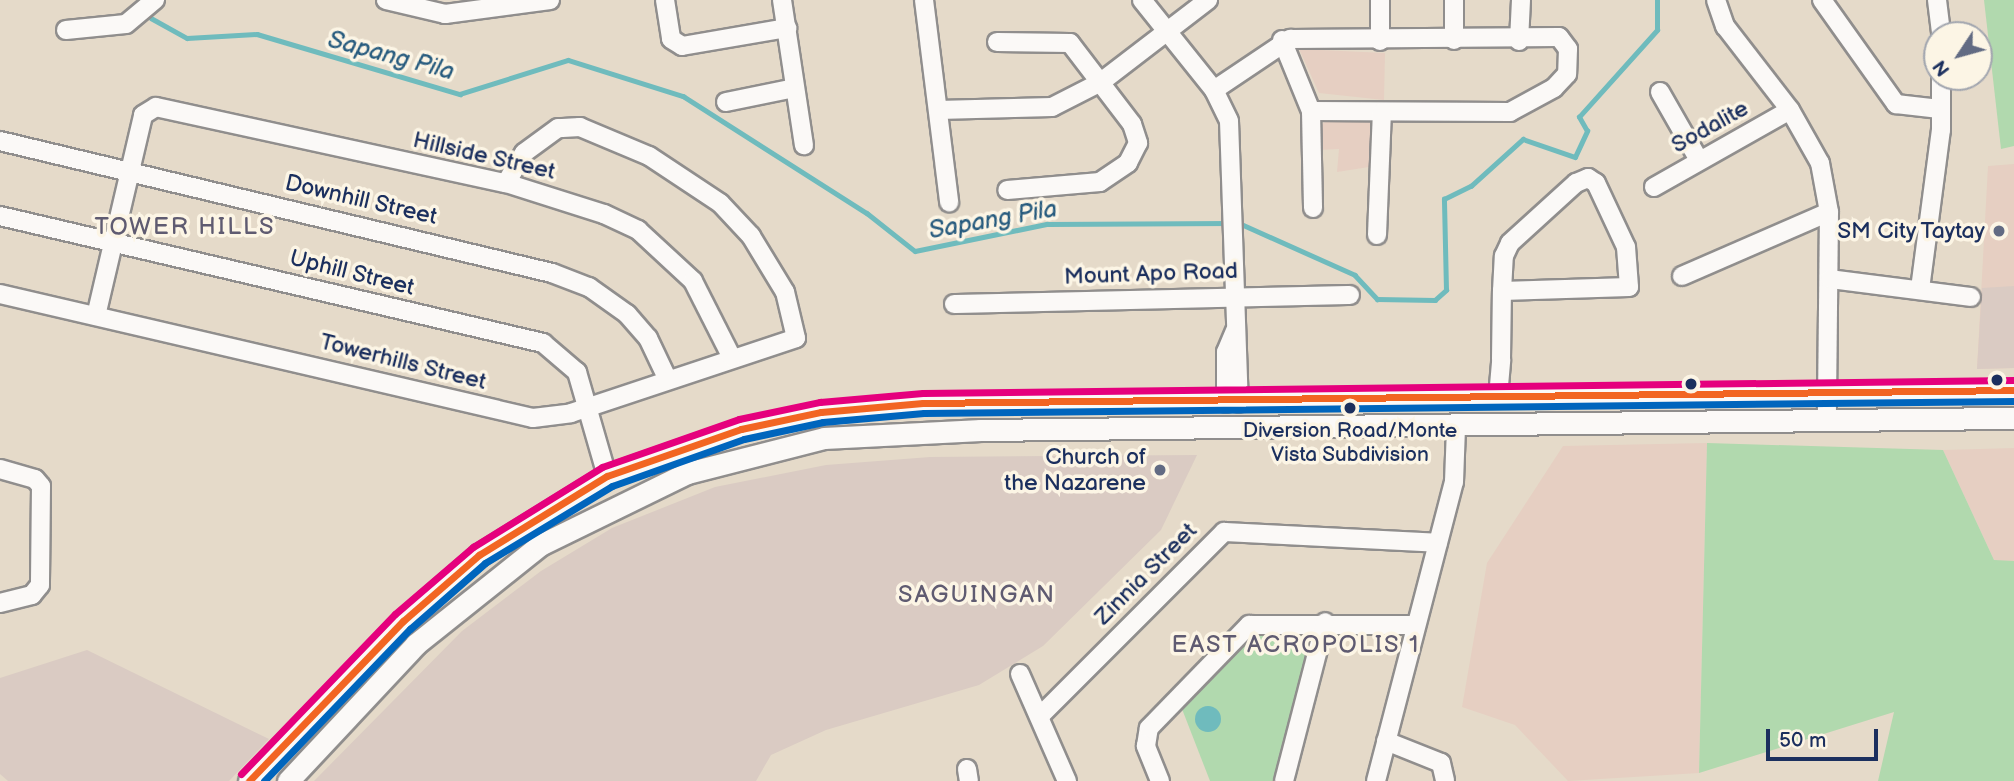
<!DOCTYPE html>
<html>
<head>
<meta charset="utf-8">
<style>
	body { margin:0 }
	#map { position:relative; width:2014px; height:781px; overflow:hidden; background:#e5dac9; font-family:"Balsamiq Sans",sans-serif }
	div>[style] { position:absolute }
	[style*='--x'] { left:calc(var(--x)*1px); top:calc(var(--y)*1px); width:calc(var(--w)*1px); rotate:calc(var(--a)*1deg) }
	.built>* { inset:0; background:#e6cfc2 }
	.industrial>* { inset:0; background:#dacbc3 }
	.green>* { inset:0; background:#b1d9ae }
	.water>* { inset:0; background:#6fbbbd }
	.round { border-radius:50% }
	.stream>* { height:4.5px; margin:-2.25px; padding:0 2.25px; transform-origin:2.25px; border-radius:2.25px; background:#6fbbbd }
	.roads { filter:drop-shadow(2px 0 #908e8d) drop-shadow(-2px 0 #908e8d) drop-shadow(0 2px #908e8d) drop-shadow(0 -2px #908e8d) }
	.minor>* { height:18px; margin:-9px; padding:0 9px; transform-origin:9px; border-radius:9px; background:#fbf9f7 }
	.major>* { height:21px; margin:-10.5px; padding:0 10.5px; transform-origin:10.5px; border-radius:10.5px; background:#fbf9f7 }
	.bus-1>* { height:7px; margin:-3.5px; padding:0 3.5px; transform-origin:3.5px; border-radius:3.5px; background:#f26522 }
	.bus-2>* { height:7px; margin:-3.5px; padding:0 3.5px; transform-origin:3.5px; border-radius:3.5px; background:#0065bd }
	.bus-3>* { height:7px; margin:-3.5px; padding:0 3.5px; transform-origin:3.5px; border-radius:3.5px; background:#e5007d }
	.dots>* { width:19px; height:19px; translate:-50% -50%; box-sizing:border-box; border:4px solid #fcf5e5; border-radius:50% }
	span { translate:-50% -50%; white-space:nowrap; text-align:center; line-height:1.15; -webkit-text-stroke:7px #fcf5e5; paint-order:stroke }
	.bus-label { font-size:21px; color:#1b2f5e }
	.street-label { font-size:23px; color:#1b2f5e }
	.poi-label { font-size:23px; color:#1b2f5e }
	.right { translate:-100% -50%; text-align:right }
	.water-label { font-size:24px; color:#275b7e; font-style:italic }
	.neighbourhood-label { font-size:24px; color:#5f5b71; letter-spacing:2px }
	.north { position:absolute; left:1923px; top:21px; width:70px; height:70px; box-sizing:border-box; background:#fcf5e5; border:2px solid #a2a6af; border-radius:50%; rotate:234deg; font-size:19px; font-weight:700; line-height:28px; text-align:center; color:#1b2f5e }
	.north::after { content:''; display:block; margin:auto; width:24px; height:32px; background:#626b83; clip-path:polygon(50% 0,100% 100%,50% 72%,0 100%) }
	.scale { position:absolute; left:1766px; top:729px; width:112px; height:32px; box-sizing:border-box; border:4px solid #1b2f5e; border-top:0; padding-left:9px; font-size:21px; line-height:24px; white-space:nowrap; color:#1b2f5e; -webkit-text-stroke:5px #fcf5e5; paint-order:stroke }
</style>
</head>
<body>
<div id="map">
	<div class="built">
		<i style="clip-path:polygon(1299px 49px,1385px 53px,1384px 100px,1319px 93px)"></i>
		<i style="clip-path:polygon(1330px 118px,1374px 119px,1375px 166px,1337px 172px,1339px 149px,1318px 150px,1317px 128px)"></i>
		<i style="clip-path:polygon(2014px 164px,2014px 368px,1977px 369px,1988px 166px)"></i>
		<i style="clip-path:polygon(1707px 443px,1699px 773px,1568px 781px,1515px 725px,1462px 707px,1487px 563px,1563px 446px)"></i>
		<i style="clip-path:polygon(2014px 448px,2014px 603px,1943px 450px)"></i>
	</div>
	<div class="industrial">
		<i style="clip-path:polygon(2014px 286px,2014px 368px,1977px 369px,1982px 288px)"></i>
		<i style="clip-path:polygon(1197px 455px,1161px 530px,1043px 646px,979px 685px,826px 730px,771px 755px,756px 781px,314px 781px,462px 631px,541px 571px,612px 528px,715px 487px,826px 465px,930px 457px)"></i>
		<i style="clip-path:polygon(87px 650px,269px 739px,229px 781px,8px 781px,0 774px,0 678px)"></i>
	</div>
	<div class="green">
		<i style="clip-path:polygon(1984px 0,2014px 0,2014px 146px,2001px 149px)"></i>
		<i style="clip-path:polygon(1707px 443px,1943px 450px,1994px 560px,2014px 561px,2014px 781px,1878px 781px,1894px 712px,1699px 773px)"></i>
		<i style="clip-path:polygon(1259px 628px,1318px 631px,1278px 781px,1210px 781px,1182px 709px)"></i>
	</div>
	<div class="water">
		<i class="round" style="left:1195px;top:706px;width:26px;height:26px"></i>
	</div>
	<div class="stream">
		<i style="--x:151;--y:18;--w:41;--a:29.1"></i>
		<i style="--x:187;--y:38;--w:70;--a:-3.3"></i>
		<i style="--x:257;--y:34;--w:212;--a:16.5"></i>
		<i style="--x:460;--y:94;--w:113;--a:-17.5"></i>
		<i style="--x:568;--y:60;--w:121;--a:17.4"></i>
		<i style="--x:683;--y:96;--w:218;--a:32.5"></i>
		<i style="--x:867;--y:213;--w:61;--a:38.4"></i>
		<i style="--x:915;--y:251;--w:135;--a:-11.6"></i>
		<i style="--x:1047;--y:224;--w:183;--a:-0.3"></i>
		<i style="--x:1239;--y:223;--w:127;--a:24.1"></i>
		<i style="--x:1355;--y:275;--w:33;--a:47"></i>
		<i style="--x:1377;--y:299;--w:58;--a:1"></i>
		<i style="--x:1435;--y:300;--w:15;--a:-42"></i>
		<i style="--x:1446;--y:290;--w:91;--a:-91.3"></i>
		<i style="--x:1444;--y:199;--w:30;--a:-26"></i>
		<i style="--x:1471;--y:186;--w:70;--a:-42.1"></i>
		<i style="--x:1523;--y:139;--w:55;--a:19.1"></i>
		<i style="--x:1575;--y:157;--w:29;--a:-65"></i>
		<i style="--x:1587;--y:131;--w:16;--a:-120"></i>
		<i style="--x:1579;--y:117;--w:117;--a:-48.1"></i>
		<i style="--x:1657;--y:30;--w:30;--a:-90"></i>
	</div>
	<div class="roads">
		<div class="minor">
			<i style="--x:386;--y:0;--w:61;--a:13.3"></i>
			<i style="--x:445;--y:14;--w:106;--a:-7.6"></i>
			<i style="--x:665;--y:0;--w:39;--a:81"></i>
			<i style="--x:671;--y:39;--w:13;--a:32"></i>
			<i style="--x:682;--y:46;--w:107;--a:-9.7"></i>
			<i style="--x:782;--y:0;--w:147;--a:81.4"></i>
			<i style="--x:924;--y:0;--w:204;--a:82.9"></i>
			<i style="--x:1142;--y:0;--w:115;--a:51.3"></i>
			<i style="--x:1214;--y:90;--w:34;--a:64"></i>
			<i style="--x:1229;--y:121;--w:282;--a:88"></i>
			<i style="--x:1716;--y:0;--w:28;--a:71"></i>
			<i style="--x:1725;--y:26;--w:106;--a:52.3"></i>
			<i style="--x:1790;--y:110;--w:61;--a:60.5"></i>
			<i style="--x:1820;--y:163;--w:50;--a:79.6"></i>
			<i style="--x:1829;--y:212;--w:207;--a:90.6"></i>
			<i style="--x:1822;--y:0;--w:128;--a:54.6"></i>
			<i style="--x:1896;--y:104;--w:44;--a:6.5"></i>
			<i style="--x:1937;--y:0;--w:35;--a:83"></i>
			<i style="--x:66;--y:30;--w:60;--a:-5.7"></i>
			<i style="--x:126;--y:24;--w:38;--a:-40"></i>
			<i style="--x:1282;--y:40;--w:77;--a:67.8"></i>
			<i style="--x:1311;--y:111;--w:97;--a:88.8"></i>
			<i style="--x:1454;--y:40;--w:40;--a:-90"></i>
			<i style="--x:1380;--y:41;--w:41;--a:-90"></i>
			<i style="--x:1519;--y:41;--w:41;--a:-87.2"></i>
			<i style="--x:997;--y:42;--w:73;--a:0.8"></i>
			<i style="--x:1070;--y:43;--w:102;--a:52.6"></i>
			<i style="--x:1132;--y:124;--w:20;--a:72"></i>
			<i style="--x:1138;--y:143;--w:22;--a:117"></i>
			<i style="--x:1128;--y:163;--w:34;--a:146"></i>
			<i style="--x:1100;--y:182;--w:93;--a:175.1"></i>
			<i style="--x:1214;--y:90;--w:92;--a:-33.9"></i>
			<i style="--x:1290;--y:39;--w:269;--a:-0.4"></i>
			<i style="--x:1559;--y:37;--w:15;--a:53"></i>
			<i style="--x:1568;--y:49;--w:25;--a:92"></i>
			<i style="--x:1567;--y:74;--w:19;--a:133"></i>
			<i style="--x:1554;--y:88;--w:50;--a:151.4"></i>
			<i style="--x:1510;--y:112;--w:199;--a:-179.7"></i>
			<i style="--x:1660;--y:92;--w:78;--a:60.2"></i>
			<i style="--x:726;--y:102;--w:70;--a:-11.5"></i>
			<i style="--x:938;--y:110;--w:114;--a:-1.5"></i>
			<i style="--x:1052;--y:107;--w:55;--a:-27"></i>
			<i style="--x:1101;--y:82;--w:135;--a:-37.5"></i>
			<i style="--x:0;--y:141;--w:568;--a:13.45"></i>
			<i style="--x:552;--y:273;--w:40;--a:21"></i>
			<i style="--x:589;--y:287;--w:47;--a:35.4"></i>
			<i style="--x:627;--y:314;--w:32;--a:49"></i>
			<i style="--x:648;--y:338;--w:44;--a:64.6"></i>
			<i style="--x:1654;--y:187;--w:156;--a:-29.5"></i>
			<i style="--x:0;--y:216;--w:558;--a:13.16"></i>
			<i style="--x:543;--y:343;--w:45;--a:40.5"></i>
			<i style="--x:577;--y:372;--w:108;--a:73.9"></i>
			<i style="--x:1377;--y:235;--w:123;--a:-87.7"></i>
			<i style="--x:1682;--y:276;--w:160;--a:-23.5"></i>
			<i style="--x:1830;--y:279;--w:142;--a:7.3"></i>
			<i style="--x:1920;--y:289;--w:160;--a:-82.5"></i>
			<i style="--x:1941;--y:130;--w:53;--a:-90"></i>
			<i style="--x:0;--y:294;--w:547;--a:13.1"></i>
			<i style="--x:533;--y:418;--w:38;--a:-7"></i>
			<i style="--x:571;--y:413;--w:237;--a:-18.4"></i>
			<i style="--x:796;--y:338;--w:47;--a:-103.4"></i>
			<i style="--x:785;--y:292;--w:66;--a:-121.3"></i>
			<i style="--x:751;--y:236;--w:45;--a:-133.2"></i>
			<i style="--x:720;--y:203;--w:85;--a:-146.5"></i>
			<i style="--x:649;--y:156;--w:75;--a:-157.2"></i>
			<i style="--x:580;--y:127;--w:22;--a:177"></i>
			<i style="--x:558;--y:128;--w:42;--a:143.7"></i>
			<i style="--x:524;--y:153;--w:35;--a:121"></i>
			<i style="--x:954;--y:304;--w:396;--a:-1.3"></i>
			<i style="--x:96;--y:316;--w:206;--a:-76.8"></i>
			<i style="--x:143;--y:115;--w:15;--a:-32"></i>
			<i style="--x:156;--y:107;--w:358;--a:12.3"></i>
			<i style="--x:506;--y:183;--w:103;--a:17.6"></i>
			<i style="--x:604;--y:214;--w:38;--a:25"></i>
			<i style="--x:638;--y:230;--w:75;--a:42.8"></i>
			<i style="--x:693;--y:281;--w:86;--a:63.1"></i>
			<i style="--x:1498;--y:397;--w:38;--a:-85"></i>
			<i style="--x:1501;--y:359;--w:68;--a:-89.2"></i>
			<i style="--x:1502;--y:291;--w:35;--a:-87"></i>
			<i style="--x:1504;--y:256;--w:14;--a:-65"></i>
			<i style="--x:1510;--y:243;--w:89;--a:-42.3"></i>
			<i style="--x:1576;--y:183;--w:13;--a:-23"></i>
			<i style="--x:1588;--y:178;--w:9;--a:32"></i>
			<i style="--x:1596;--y:183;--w:71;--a:64.9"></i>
			<i style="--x:1626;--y:247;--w:40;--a:85.7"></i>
			<i style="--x:1629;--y:287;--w:127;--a:178.2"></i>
			<i style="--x:1226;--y:403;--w:51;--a:-90"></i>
			<i style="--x:1226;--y:352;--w:23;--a:-67"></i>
			<i style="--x:0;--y:469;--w:36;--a:16"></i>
			<i style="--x:35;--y:479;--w:9;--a:49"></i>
			<i style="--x:41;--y:486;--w:99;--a:90.6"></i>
			<i style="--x:40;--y:585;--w:13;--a:129"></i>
			<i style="--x:32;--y:595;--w:33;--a:166"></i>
			<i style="--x:1020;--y:674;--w:117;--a:66.3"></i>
			<i style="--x:1041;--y:715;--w:259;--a:-45"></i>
			<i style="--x:1224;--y:532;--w:214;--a:2.9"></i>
			<i style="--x:1386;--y:741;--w:59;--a:21.8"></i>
			<i style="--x:1441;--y:763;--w:18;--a:77"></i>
			<i style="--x:967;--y:769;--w:12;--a:81"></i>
			<i style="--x:1160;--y:781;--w:38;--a:-112"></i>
			<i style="--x:1146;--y:746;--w:18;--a:-81"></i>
			<i style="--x:1149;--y:728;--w:144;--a:-45.8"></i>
			<i style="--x:1249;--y:625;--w:166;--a:0"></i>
			<i style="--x:1284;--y:781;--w:164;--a:-75.5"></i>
			<i style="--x:1376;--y:781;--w:309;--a:-75.4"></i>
			<i style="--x:1454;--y:482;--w:54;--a:-87.9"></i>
		</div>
		<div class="major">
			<i style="--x:249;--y:781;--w:222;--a:-46.1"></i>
			<i style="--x:403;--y:621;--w:101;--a:-41"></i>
			<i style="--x:479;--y:555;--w:150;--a:-31.7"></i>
			<i style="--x:607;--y:476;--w:142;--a:-19.3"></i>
			<i style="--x:741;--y:429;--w:82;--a:-12"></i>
			<i style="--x:821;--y:412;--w:102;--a:-5"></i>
			<i style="--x:923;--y:403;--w:1091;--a:-0.68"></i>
			<i style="--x:288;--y:781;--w:187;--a:-46.9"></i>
			<i style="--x:416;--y:644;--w:159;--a:-38.6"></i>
			<i style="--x:540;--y:545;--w:164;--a:-26.1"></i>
			<i style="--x:687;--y:473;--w:141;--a:-14.3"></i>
			<i style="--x:824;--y:438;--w:157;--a:-2.9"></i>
			<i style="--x:981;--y:430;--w:1033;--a:-0.67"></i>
		</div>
	</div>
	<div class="bus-1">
		<i style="--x:249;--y:781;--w:222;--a:-46.1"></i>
		<i style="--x:403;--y:621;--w:101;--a:-41"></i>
		<i style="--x:479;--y:555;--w:150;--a:-31.7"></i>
		<i style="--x:607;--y:476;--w:142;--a:-19.3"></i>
		<i style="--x:741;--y:429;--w:82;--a:-12"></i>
		<i style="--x:821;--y:412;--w:102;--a:-5"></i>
		<i style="--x:923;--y:403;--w:1091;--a:-0.68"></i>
	</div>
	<div class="bus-2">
		<i style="--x:264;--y:781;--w:211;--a:-46.2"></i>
		<i style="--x:410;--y:629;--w:100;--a:-41.3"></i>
		<i style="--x:485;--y:563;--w:149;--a:-31.2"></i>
		<i style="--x:612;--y:486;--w:140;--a:-19.6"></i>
		<i style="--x:744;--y:439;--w:81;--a:-12.1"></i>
		<i style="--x:823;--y:422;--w:101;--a:-5.1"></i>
		<i style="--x:924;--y:413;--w:1090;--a:-0.63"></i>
	</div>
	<div class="bus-3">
		<i style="--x:241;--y:774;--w:222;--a:-46.1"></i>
		<i style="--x:395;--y:614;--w:103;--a:-40.7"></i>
		<i style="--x:473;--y:547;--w:152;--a:-31.8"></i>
		<i style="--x:602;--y:467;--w:145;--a:-19.3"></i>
		<i style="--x:739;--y:419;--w:83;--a:-11.9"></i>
		<i style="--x:820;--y:402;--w:103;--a:-5"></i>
		<i style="--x:923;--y:393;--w:1091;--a:-0.68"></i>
	</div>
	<div class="dots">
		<i style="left:1999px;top:231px;background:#626b83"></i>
		<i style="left:1997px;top:380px;background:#1b2f5e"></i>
		<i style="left:1691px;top:384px;background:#1b2f5e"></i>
		<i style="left:1350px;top:408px;background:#1b2f5e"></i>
		<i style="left:1160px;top:470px;background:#626b83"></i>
	</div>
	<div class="bus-label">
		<span style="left:1350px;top:443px">Diversion Road/Monte<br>Vista Subdivision</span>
	</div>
	<div class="street-label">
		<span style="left:1710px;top:127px;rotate:-29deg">Sodalite</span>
		<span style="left:484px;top:156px;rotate:13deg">Hillside Street</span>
		<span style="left:361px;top:200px;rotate:13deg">Downhill Street</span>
		<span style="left:352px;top:273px;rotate:14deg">Uphill Street</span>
		<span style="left:1151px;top:274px;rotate:-2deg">Mount Apo Road</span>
		<span style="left:403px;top:362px;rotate:14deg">Towerhills Street</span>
		<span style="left:1146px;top:574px;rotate:-45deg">Zinnia Street</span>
	</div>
	<div class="poi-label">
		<span class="right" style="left:1985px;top:231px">SM City Taytay</span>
		<span class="right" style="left:1146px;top:470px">Church of<br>the Nazarene</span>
	</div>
	<div class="water-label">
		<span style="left:391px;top:56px;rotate:15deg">Sapang Pila</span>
		<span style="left:993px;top:220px;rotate:-10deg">Sapang Pila</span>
	</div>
	<div class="neighbourhood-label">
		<span style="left:185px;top:227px">TOWER HILLS</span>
		<span style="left:977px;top:595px">SAGUINGAN</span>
		<span style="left:1296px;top:645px">EAST ACROPOLIS 1</span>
	</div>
	<div class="north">N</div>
	<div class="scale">50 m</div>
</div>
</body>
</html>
